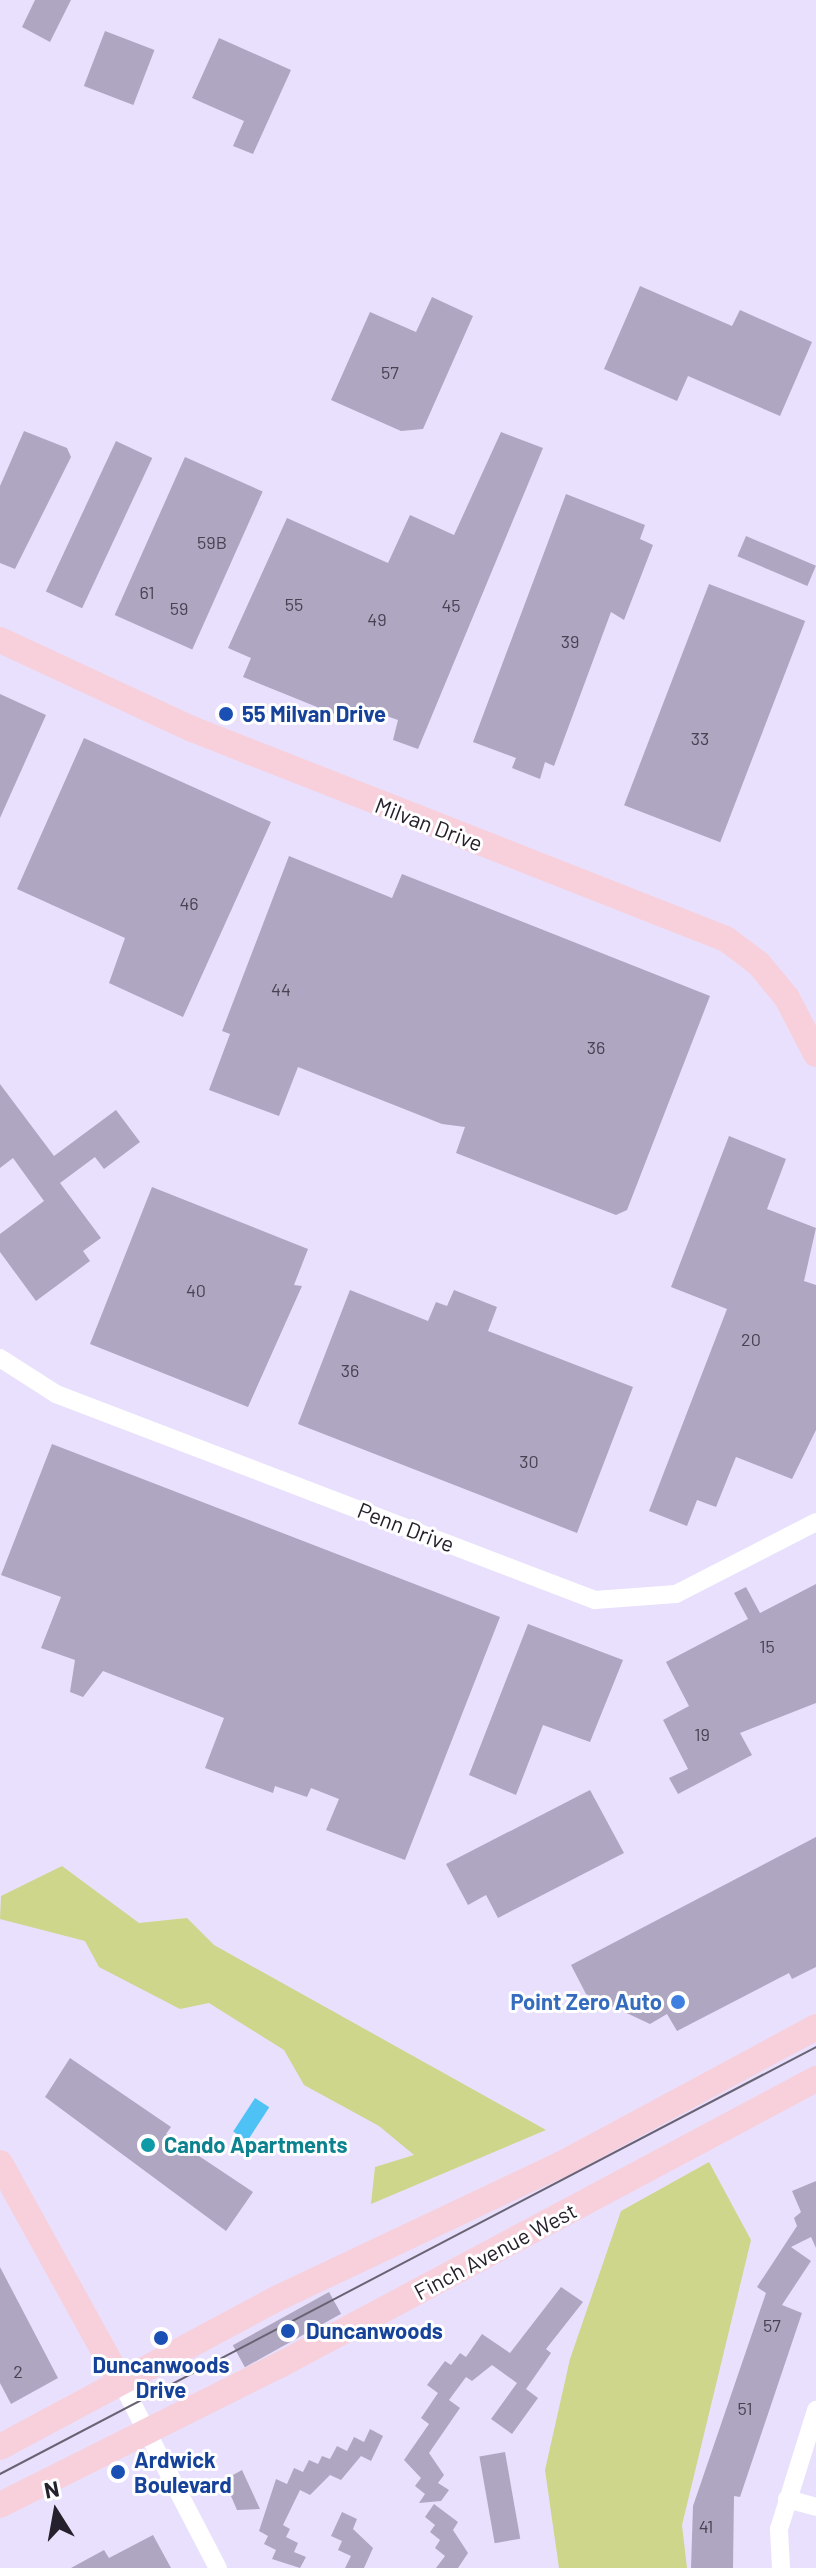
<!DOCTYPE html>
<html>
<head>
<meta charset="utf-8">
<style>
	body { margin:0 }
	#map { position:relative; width:816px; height:2568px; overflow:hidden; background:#e9e0fd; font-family:Barlow,sans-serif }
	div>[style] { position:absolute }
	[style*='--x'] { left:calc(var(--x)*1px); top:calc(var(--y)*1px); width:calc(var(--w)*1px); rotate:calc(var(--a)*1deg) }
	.green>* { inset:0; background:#cdd68a }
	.water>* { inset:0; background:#4fc2f5; transform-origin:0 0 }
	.building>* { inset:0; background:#afa6c2; transform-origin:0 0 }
	.street>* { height:18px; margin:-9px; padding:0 9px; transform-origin:9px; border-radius:9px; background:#fff }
	.secondary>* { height:26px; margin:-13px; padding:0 13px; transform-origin:13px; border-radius:13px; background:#f7d0dc }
	.tram>* { height:2px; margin:-1px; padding:0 1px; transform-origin:1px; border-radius:1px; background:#696374 }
	.dots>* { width:22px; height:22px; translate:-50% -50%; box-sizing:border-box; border:4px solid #fff; border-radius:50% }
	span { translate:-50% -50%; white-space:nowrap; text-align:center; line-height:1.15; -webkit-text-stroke:6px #fff; paint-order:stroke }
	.number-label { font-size:18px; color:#484252 }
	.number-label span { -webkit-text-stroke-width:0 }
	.transit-label { font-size:22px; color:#164399; font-weight:700 }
	.left { translate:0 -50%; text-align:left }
	.street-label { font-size:22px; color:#25212c }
	.shop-label { font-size:22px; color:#366cbe; font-weight:700 }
	.right { translate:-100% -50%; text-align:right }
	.culture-label { font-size:22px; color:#0d838f; font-weight:700 }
	.north { position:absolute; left:16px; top:2472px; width:80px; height:80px; -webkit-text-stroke:6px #fff; paint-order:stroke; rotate:349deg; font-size:22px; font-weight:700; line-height:32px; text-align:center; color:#25212c }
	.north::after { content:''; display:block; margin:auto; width:28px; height:36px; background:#25212c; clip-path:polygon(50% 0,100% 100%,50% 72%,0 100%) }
</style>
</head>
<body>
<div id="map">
	<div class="green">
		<i style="clip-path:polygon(62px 1866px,139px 1923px,187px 1918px,214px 1945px,546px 2130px,371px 2204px,375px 2167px,414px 2155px,379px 2126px,304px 2085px,284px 2050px,209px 2003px,180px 2009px,99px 1967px,85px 1941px,0 1919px,1px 1896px)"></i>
		<i style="clip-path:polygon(709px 2162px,751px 2240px,682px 2525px,687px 2568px,559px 2568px,545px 2470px,570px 2359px,621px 2211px)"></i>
	</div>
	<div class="water">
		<i style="left:255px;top:2098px;width:17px;height:40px;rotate:33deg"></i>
	</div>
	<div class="building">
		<i style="clip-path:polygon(35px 0,71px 0,50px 42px,22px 27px)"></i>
		<i style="left:105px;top:31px;width:53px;height:59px;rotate:21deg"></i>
		<i style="clip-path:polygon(219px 38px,291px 70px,253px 154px,233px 146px,244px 121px,192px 98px)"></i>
		<i style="clip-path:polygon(640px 286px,732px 326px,740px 310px,812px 342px,780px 416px,688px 376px,677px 401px,604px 369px)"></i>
		<i style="clip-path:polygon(432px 297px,473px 316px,423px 429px,401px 431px,331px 400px,370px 312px,416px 332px)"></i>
		<i style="clip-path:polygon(24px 431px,67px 448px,71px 457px,15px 569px,0 563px,0 486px)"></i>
		<i style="clip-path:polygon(501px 432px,543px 448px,418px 749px,393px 740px,398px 720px,361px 707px,354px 722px,243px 677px,251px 658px,228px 648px,287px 518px,388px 563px,410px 515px,454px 535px)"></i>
		<i style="left:116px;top:441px;width:40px;height:166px;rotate:25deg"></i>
		<i style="left:185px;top:457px;width:85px;height:173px;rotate:24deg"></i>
		<i style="clip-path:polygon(566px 494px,645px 525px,640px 539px,653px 545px,624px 620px,611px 612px,554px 766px,545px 762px,540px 779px,512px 768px,516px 758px,473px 742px)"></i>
		<i style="left:746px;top:536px;width:76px;height:22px;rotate:23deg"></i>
		<i style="left:709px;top:584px;width:103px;height:237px;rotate:21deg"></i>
		<i style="clip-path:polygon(0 694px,46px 715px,0 818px)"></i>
		<i style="clip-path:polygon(84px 738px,271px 822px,183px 1017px,109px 983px,125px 938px,17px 889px)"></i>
		<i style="clip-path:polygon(289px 856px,392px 898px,402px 874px,710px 996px,627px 1210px,616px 1215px,456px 1153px,465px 1127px,442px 1124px,298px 1067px,279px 1116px,209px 1090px,230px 1034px,222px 1031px)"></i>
		<i style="clip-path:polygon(0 1084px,54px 1156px,116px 1110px,140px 1142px,104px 1169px,95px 1157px,60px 1183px,101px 1238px,83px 1251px,90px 1261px,36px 1301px,0 1252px,0 1234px,44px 1201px,13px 1158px,0 1168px)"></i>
		<i style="clip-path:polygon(729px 1136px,786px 1159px,767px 1209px,816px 1228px,804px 1281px,816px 1285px,816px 1430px,792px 1479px,736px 1457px,716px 1507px,697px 1500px,687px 1526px,649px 1511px,727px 1309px,671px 1287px)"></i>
		<i style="clip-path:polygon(152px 1187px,308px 1249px,294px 1285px,302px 1286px,248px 1407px,90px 1344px)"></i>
		<i style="clip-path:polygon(350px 1290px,428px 1321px,436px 1302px,447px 1306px,454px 1290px,497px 1307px,488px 1331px,633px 1387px,577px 1533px,298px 1424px)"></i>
		<i style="clip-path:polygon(52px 1444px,500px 1617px,405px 1860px,326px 1830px,339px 1799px,311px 1788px,307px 1797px,275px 1786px,273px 1793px,205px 1768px,224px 1718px,103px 1671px,83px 1697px,70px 1692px,75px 1660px,41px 1648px,61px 1597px,1px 1575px)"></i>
		<i style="clip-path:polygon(816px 1584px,816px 1703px,740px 1733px,752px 1755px,678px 1794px,669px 1778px,688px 1769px,663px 1720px,689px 1706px,666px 1662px,748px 1619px,734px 1593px,746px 1587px,760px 1613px)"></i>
		<i style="clip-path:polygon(528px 1624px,623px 1660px,590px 1742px,543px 1725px,516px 1795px,469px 1775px)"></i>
		<i style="clip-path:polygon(590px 1790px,624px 1853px,498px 1918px,486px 1895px,468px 1905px,446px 1864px)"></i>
		<i style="clip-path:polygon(816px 1837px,816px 1967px,792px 1979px,789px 1973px,677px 2031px,667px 2014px,650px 2024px,586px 1994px,571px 1965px)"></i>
		<i style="clip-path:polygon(70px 2058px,171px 2127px,166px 2134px,253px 2192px,226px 2231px,45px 2097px)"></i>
		<i style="clip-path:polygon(816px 2181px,816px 2248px,811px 2237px,791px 2247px,811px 2261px,782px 2305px,802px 2313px,740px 2497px,734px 2496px,733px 2568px,691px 2568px,693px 2506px,766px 2293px,757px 2287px,797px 2226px,794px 2218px,801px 2212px,792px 2191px)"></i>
		<i style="clip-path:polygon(0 2267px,58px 2378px,11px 2404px,0 2383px)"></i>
		<i style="clip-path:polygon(561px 2287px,583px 2302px,546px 2349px,551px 2353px,526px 2389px,538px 2398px,512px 2434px,491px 2419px,517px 2383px,492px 2365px,472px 2381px,466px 2377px,449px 2400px,460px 2408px,429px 2453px,444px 2475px,438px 2483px,449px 2490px,441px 2501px,419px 2503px,425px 2494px,415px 2486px,421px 2478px,404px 2460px,429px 2424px,421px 2418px,438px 2393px,427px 2385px,445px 2361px,451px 2365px,460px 2353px,466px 2357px,482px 2334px,510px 2353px)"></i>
		<i style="left:329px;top:2292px;width:25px;height:110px;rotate:61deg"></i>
		<i style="clip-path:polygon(370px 2429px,383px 2436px,371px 2461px,361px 2456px,341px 2480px,330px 2475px,310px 2495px,300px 2490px,283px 2525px,290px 2529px,286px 2537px,298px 2543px,294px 2552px,306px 2557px,300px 2568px,272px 2559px,276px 2550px,264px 2544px,268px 2536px,259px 2531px,276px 2479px,287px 2484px,294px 2468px,303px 2472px,309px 2460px,318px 2464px,322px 2456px,330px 2459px,337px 2446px,347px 2451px,354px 2437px,364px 2442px)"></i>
		<i style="left:505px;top:2452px;width:88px;height:26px;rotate:80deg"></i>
		<i style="clip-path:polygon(242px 2470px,260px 2509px,237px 2510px,224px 2480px)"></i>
		<i style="clip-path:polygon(434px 2504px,458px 2522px,453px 2530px,468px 2553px,458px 2568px,436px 2568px,445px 2556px,435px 2548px,440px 2540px,430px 2532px,435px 2525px,425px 2517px)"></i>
		<i style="clip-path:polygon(342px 2512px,357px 2519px,353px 2529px,373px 2548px,364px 2568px,345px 2568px,351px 2556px,338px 2550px,342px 2541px,331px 2536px)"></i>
		<i style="clip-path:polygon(153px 2535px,171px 2568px,71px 2568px,104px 2550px,109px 2558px)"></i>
	</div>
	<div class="street">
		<i style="--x:0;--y:1358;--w:67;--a:32.7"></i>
		<i style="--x:56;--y:1394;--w:577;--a:20.92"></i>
		<i style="--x:595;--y:1600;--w:81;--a:-4.2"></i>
		<i style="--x:676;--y:1594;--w:157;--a:-27.2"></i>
		<i style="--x:120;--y:2380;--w:212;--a:62.5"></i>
		<i style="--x:787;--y:2499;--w:30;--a:15"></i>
		<i style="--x:781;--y:2568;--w:39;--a:-93"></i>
		<i style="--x:779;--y:2529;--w:125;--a:-72.7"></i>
	</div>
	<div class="secondary">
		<i style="--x:0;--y:640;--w:212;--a:24.9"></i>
		<i style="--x:192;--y:729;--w:574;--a:21.47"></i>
		<i style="--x:726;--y:939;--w:41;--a:37.1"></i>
		<i style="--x:759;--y:964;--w:44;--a:50.5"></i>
		<i style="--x:787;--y:998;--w:63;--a:62.6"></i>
		<i style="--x:0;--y:2163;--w:248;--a:61.1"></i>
		<i style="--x:0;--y:2447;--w:313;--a:-28.2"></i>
		<i style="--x:276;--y:2299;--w:314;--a:-25.3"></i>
		<i style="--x:560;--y:2165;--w:291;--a:-28.3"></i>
		<i style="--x:0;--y:2505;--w:311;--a:-26.6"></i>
		<i style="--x:278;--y:2366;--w:610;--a:-28.08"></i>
	</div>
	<div class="tram">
		<i style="--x:0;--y:2474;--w:921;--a:-27.62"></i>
	</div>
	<div class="dots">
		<i style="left:226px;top:714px;background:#1a4fb4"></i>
		<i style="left:678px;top:2002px;background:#3f7fe0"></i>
		<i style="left:148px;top:2145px;background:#0f9aa8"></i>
		<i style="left:288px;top:2331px;background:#1a4fb4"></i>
		<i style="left:161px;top:2338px;background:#1a4fb4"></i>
		<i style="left:118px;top:2472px;background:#1a4fb4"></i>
	</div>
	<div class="number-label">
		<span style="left:390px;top:372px">57</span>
		<span style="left:212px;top:542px">59B</span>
		<span style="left:147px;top:592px">61</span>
		<span style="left:294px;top:604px">55</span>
		<span style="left:451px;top:605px">45</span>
		<span style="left:179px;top:608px">59</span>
		<span style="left:377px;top:619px">49</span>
		<span style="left:570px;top:641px">39</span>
		<span style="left:700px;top:738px">33</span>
		<span style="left:189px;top:903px">46</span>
		<span style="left:281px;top:989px">44</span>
		<span style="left:596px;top:1047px">36</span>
		<span style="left:196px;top:1290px">40</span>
		<span style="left:751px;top:1339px">20</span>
		<span style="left:350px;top:1370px">36</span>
		<span style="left:529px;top:1461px">30</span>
		<span style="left:767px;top:1646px">15</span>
		<span style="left:702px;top:1734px">19</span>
		<span style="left:772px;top:2325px">57</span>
		<span style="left:18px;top:2371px">2</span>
		<span style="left:745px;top:2408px">51</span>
		<span style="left:706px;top:2526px">41</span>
	</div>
	<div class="transit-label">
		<span class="left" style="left:242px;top:714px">55 Milvan Drive</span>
		<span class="left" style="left:306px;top:2331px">Duncanwoods</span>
		<span style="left:161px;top:2377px">Duncanwoods<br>Drive</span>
		<span class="left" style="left:134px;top:2472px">Ardwick<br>Boulevard</span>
	</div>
	<div class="street-label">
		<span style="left:429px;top:824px;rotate:21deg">Milvan Drive</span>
		<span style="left:406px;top:1527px;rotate:21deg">Penn Drive</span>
		<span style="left:495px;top:2251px;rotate:-28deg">Finch Avenue West</span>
	</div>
	<div class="shop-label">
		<span class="right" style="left:662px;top:2002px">Point Zero Auto</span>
	</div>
	<div class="culture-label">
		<span class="left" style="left:164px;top:2145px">Cando Apartments</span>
	</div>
	<div class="north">N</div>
</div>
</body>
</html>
